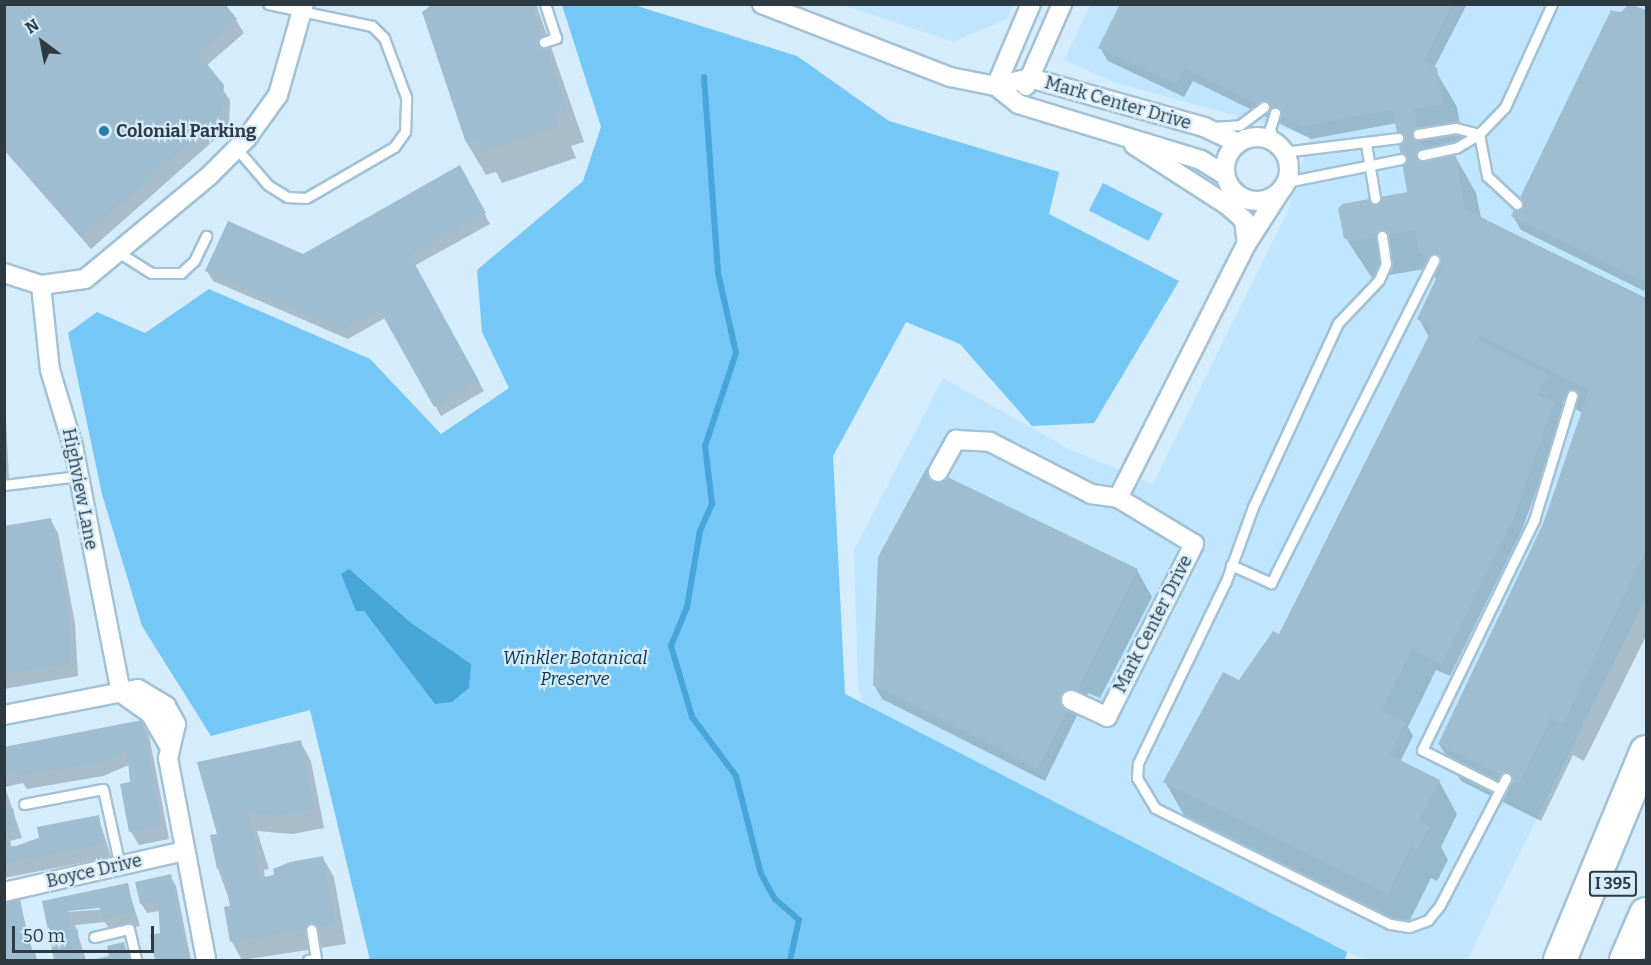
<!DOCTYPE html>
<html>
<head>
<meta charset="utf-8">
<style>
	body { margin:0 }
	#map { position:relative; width:1651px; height:965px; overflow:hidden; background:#d4ecfc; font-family:Bitter,serif }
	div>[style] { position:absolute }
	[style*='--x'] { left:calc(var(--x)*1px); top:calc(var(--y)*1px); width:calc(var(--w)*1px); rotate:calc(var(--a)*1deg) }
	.built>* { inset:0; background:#bfe6fe }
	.green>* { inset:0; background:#75c7f6; transform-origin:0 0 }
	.water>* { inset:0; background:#46a5d9 }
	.shadow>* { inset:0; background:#0003 }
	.stream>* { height:6px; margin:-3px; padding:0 3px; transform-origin:3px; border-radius:3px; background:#46a5d9 }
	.building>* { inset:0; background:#9ebdd0 }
	.roads { filter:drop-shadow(2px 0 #a3c2d5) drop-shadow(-2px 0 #a3c2d5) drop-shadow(0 2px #a3c2d5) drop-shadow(0 -2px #a3c2d5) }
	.lane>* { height:9px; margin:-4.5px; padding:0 4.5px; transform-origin:4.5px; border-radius:4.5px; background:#fff }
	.street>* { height:18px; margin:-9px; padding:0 9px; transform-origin:9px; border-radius:9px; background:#fff }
	.street>.ring { margin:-9px; padding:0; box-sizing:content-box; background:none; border:18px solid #fff; border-radius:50% }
	.highway>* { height:32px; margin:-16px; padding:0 16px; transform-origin:16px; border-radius:16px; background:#fff }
	.dots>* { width:16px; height:16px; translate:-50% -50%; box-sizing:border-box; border:3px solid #d4ecfc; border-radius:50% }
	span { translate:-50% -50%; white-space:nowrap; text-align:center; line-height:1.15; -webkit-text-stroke:4.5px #d4ecfc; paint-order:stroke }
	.shield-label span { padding:2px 4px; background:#d4ecfc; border:2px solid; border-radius:4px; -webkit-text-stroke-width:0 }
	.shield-label { font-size:16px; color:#2d3a41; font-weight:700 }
	.street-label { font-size:18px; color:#2d3a41 }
	.poi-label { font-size:18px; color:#2d3a41; font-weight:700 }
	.left { translate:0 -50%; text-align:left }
	.park-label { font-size:18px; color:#0b354a; font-style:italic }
	.frame { position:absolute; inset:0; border:6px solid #2d3a41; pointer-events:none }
	.north { position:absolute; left:12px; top:12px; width:60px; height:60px; -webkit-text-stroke:4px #d4ecfc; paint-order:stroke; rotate:328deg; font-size:16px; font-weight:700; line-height:24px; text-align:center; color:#2d3a41 }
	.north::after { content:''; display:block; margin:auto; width:21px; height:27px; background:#2d3a41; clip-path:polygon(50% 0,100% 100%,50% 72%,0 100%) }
	.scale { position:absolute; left:12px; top:926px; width:142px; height:27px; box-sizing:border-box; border:3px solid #2d3a41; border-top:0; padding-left:8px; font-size:18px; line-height:21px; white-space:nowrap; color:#2d3a41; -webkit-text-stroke:4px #d4ecfc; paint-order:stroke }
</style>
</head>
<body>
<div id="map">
	<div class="built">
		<i style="clip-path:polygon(843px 5px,1013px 5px,1007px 19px,953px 42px)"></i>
		<i style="clip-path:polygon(1090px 5px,1646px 5px,1646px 597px,1467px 960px,1367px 960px,1347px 952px,864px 704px,858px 689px,854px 550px,943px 378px,1069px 449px,1153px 484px,1288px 210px,1310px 136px,1116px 83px,1064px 60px)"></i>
	</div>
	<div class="green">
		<i style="clip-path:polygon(562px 5px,634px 5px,797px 56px,889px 121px,1059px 172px,1049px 214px,1179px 281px,1094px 423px,1032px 426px,960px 344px,906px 322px,833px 456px,845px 694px,1347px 952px,1345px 960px,370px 960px,310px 710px,211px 736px,142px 626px,102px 494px,68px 333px,97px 312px,145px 333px,209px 289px,370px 359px,441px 434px,509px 388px,482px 332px,477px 270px,583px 181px,601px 127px)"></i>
		<i style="left:1103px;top:183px;width:67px;height:31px;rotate:27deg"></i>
	</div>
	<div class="water">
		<i style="clip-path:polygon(349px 569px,411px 623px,471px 664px,469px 688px,452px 702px,435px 704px,364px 611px,356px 611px,341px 574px)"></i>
	</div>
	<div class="shadow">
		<i style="clip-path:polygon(4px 4px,236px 20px,244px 33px,206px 66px,230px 100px,229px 127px,91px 249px,4px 150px)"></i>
		<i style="clip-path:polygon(434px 4px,536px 4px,584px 142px,571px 146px,576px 158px,502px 183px,496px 172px,486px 175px,467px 143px,424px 13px)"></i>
		<i style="clip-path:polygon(1121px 4px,1467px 4px,1434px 68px,1457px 107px,1463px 142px,1434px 146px,1437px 159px,1455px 156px,1476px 193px,1481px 218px,1646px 298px,1646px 636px,1584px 761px,1573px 755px,1541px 821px,1461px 781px,1439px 744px,1544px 525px,1583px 413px,1562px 402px,1566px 409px,1522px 530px,1450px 676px,1436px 670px,1408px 727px,1413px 736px,1400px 762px,1439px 781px,1457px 814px,1441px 847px,1448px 860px,1437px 881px,1431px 878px,1407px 926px,1184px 815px,1165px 782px,1279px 638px,1429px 337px,1419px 319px,1437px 281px,1430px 268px,1372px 278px,1345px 237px,1409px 193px,1397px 123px,1311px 139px,1193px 81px,1184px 97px,1108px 61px,1100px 48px)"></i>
		<i style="clip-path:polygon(1631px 4px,1646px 12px,1646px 292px,1521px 230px,1513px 216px,1612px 11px,1626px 13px)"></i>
		<i style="clip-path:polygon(459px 167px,490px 224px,414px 266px,484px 391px,441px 416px,385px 318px,348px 339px,213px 281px,207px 271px,303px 256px)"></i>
		<i style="clip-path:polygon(4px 376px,9px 481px,4px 481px)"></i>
		<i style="clip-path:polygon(50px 519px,58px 533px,75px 623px,78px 676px,4px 689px,4px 527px)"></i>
		<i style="clip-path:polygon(1137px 570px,1152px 597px,1100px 698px,1088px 693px,1045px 781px,882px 699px,874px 685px)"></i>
		<i style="clip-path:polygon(141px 721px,149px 735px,169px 839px,139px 845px,131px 832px,122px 785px,131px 783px,129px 765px,103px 776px,27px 789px,23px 783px,5px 787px,22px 838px,10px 841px,12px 848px,98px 816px,111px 857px,4px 878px,4px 748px)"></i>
		<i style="clip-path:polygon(300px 741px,311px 761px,324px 828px,292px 834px,257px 831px,269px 869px,264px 870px,265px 878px,323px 858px,334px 877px,346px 944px,242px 960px,232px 942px,232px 907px,218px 869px,219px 835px)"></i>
		<i style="clip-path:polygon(170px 876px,176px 886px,191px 960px,157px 960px,152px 937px,161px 935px,160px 911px,147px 913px,141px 903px)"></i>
		<i style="clip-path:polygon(evenodd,127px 885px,140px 926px,111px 932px,105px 922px,75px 925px,86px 960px,55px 960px,44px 902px,127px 885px,107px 906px,107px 909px,65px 912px,72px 910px,107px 906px)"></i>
		<i style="clip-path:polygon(4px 904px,20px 904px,35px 960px,4px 960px)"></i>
		<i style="clip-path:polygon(123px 944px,132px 960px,100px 960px,111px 957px)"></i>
	</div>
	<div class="stream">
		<i style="--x:704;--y:77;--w:196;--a:85.9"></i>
		<i style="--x:718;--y:273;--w:82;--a:77.3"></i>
		<i style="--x:736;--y:353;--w:98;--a:108.4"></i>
		<i style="--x:705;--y:446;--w:58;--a:83.1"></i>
		<i style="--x:712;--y:504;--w:30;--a:114"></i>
		<i style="--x:700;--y:531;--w:77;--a:99.7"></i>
		<i style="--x:687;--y:607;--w:42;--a:112.3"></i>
		<i style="--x:671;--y:646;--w:74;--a:73.5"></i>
		<i style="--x:692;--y:717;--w:74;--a:53.3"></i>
		<i style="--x:736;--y:776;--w:101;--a:75.7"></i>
		<i style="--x:761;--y:874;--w:29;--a:61"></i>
		<i style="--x:775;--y:899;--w:32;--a:41"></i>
		<i style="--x:799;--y:920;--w:41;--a:102.7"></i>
	</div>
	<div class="building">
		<i style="clip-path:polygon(4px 4px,225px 4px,237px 19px,198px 53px,224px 85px,222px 114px,82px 237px,4px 148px)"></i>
		<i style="clip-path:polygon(433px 4px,532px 4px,567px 109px,554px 113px,558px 126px,482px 151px,478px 139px,466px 143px,422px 12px)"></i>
		<i style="clip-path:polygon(1120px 4px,1453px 4px,1424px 62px,1437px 68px,1443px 105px,1414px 109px,1423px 160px,1455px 154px,1465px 209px,1646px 300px,1646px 550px,1563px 724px,1551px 718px,1519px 785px,1438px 744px,1543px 524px,1589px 390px,1479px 335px,1477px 340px,1548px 375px,1538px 395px,1554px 402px,1515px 516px,1442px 664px,1412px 649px,1382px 710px,1406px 722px,1390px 755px,1440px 780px,1419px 821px,1430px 826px,1418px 849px,1412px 846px,1388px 894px,1163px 782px,1223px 672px,1239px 680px,1273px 631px,1279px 634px,1433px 327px,1417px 319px,1443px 264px,1419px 252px,1415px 230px,1350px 242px,1344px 238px,1338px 209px,1342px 204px,1407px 192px,1393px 110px,1302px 126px,1185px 68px,1176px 84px,1098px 48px)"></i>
		<i style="clip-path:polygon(1629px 4px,1646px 10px,1646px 283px,1511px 216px,1611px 10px,1619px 14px)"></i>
		<i style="clip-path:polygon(460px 165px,486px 213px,410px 255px,479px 381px,434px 407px,379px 309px,342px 330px,205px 271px,228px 221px,303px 254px)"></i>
		<i style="clip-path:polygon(927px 467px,1138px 569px,1038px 769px,873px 685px,878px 557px)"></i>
		<i style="clip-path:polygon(51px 518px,68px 608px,71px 663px,4px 674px,4px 526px)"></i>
		<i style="clip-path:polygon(142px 720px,162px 826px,129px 832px,120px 784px,130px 782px,127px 750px,95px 763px,18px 776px,16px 770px,4px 772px,4px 747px)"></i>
		<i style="clip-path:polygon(301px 740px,314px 809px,280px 815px,247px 812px,259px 850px,254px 851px,259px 878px,274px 875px,273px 869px,290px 862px,323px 856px,336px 924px,230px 942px,224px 907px,230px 906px,223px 868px,217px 869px,210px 835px,217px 834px,197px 762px)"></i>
		<i style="clip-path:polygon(4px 799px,8px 809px,13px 808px,16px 825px,4px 827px)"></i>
		<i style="clip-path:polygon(99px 815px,104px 844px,4px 863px,4px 838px,8px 847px,16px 846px,39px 838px,37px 827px)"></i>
		<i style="clip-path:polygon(171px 874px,188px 960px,155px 960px,150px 935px,160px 933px,158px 900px,140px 904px,135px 882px)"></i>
		<i style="clip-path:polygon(128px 883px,134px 912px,102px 919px,100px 908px,68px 911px,72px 930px,78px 929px,79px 960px,54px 960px,42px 901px)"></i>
		<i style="clip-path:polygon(20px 899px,31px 952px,35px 951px,37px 960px,4px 960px,4px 903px)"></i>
		<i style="clip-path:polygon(124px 942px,128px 960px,92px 960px,109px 956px,107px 946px)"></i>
	</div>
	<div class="roads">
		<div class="lane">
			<i style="--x:544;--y:42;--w:13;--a:-18"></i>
			<i style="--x:556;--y:38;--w:36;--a:-108"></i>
			<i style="--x:1213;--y:127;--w:27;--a:-4"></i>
			<i style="--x:1240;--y:125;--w:30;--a:-37"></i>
			<i style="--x:1418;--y:134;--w:38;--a:-9"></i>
			<i style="--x:1456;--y:128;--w:24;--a:15"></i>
			<i style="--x:1479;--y:134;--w:43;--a:79.2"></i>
			<i style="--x:1487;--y:176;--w:41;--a:43"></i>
			<i style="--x:1274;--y:142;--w:14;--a:-107"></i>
			<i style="--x:1270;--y:129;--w:17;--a:-73"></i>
			<i style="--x:1366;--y:144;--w:55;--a:80.5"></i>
			<i style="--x:237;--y:149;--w:48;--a:49.3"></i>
			<i style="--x:268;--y:185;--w:22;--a:32"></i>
			<i style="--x:287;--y:197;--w:19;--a:3"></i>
			<i style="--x:306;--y:198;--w:102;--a:-30.1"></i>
			<i style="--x:394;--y:147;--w:19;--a:-54"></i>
			<i style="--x:405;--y:132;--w:35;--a:-88"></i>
			<i style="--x:406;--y:97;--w:63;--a:-110.4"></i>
			<i style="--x:384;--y:38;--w:17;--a:-135"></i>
			<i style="--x:372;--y:26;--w:106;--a:-168.1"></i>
			<i style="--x:1283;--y:152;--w:116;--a:-6.9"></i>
			<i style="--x:1422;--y:155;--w:35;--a:-12"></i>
			<i style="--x:1456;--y:148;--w:27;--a:-31"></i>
			<i style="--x:1479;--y:134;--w:37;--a:-46"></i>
			<i style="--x:1505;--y:107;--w:113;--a:-65.5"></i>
			<i style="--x:1286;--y:182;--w:117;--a:-11.3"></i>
			<i style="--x:1382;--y:236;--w:28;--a:82"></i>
			<i style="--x:1386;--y:264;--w:17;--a:114"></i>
			<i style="--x:1379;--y:280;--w:59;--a:133.6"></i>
			<i style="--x:1338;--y:323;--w:203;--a:114.8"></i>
			<i style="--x:1253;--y:507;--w:79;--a:110"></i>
			<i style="--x:1226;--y:581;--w:202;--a:115.8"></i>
			<i style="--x:1138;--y:763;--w:15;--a:94"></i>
			<i style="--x:1137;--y:778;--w:35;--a:59"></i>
			<i style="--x:1155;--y:808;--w:262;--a:26.3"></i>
			<i style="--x:1390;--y:924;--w:19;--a:9"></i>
			<i style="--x:1409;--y:927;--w:20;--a:-20"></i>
			<i style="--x:1428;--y:920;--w:19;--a:-51"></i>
			<i style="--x:1440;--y:905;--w:143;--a:-62.5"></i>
			<i style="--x:121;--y:254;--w:36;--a:32"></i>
			<i style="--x:152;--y:273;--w:29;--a:0"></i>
			<i style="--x:181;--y:273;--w:18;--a:-43"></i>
			<i style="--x:194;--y:261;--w:28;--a:-64"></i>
			<i style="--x:4;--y:485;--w:75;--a:-6.9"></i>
			<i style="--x:1231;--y:565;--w:44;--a:24.2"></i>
			<i style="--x:1271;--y:583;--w:362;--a:-63.2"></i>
			<i style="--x:1500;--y:789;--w:87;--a:-153.4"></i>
			<i style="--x:1422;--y:750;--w:256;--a:-64"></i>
			<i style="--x:1534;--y:520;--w:130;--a:-73"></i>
			<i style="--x:24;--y:804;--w:80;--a:-10.8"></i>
			<i style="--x:103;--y:789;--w:79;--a:77.6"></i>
			<i style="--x:94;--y:937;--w:36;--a:-13"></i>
			<i style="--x:129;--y:929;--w:32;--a:77"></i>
			<i style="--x:308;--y:960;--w:8;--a:-7"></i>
			<i style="--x:316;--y:959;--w:30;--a:-99"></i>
		</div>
		<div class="street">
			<i style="--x:762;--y:4;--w:202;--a:21.2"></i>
			<i style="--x:950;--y:77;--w:47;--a:11.1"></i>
			<i style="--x:996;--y:86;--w:35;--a:-13"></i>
			<i style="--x:1030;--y:78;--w:181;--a:15.7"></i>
			<i style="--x:1204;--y:127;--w:38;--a:25"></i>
			<i style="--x:996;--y:86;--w:28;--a:39"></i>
			<i style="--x:1018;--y:104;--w:191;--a:17"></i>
			<i style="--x:1201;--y:160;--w:28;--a:32"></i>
			<i style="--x:996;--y:86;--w:89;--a:-66.9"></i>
			<i style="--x:1026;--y:86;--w:90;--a:-66.3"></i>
			<i class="ring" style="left:1225px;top:137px;width:46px;height:46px"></i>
			<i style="--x:1134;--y:145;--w:111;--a:32.8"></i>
			<i style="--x:1227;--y:205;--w:23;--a:41"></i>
			<i style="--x:1244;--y:220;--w:23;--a:83"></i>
			<i style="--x:4;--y:273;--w:39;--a:18"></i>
			<i style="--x:41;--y:285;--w:44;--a:-7.8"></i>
			<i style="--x:85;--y:279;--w:161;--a:-39.7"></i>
			<i style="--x:209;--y:176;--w:54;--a:-45"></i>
			<i style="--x:247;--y:138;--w:53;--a:-54.2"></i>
			<i style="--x:278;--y:95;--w:95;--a:-74.1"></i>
			<i style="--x:41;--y:285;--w:85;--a:84"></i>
			<i style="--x:50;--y:370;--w:79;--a:73.2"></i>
			<i style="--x:73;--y:446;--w:252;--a:79"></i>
			<i style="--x:938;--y:472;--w:37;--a:-61"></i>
			<i style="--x:956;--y:440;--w:34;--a:3"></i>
			<i style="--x:990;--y:442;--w:114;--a:27.2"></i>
			<i style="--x:1091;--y:494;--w:27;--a:8"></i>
			<i style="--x:121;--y:693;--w:35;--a:35"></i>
			<i style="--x:150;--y:713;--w:36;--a:60"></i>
			<i style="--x:1071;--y:700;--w:40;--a:25"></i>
			<i style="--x:1107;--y:717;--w:194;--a:-63.3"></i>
			<i style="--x:1194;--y:544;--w:89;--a:-148.8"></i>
			<i style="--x:1118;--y:498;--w:286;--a:-63.2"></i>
			<i style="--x:1247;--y:243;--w:63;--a:-57.3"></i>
			<i style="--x:4;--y:715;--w:136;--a:-11"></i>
			<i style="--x:138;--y:689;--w:33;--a:31"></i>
			<i style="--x:166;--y:706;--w:21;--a:61"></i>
			<i style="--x:176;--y:724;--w:35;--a:103"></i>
			<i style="--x:168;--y:758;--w:206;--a:79.3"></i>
			<i style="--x:4;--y:892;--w:185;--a:-12.8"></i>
		</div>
		<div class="highway">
			<i style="--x:1560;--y:960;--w:225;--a:-67.5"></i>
			<i style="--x:1626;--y:960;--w:50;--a:-66.5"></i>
		</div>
	</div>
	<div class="dots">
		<i style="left:104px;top:131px;background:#247fad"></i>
	</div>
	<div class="shield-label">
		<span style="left:1613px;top:884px">I 395</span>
	</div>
	<div class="street-label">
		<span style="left:1118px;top:103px;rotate:16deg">Mark Center Drive</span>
		<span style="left:80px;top:489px;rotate:79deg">Highview Lane</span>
		<span style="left:1153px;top:624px;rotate:-63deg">Mark Center Drive</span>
		<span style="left:94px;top:871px;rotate:-13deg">Boyce Drive</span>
	</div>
	<div class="poi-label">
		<span class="left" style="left:116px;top:131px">Colonial Parking</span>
	</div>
	<div class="park-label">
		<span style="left:575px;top:669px">Winkler Botanical<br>Preserve</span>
	</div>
	<div class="frame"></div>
	<div class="north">N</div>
	<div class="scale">50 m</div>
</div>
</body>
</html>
